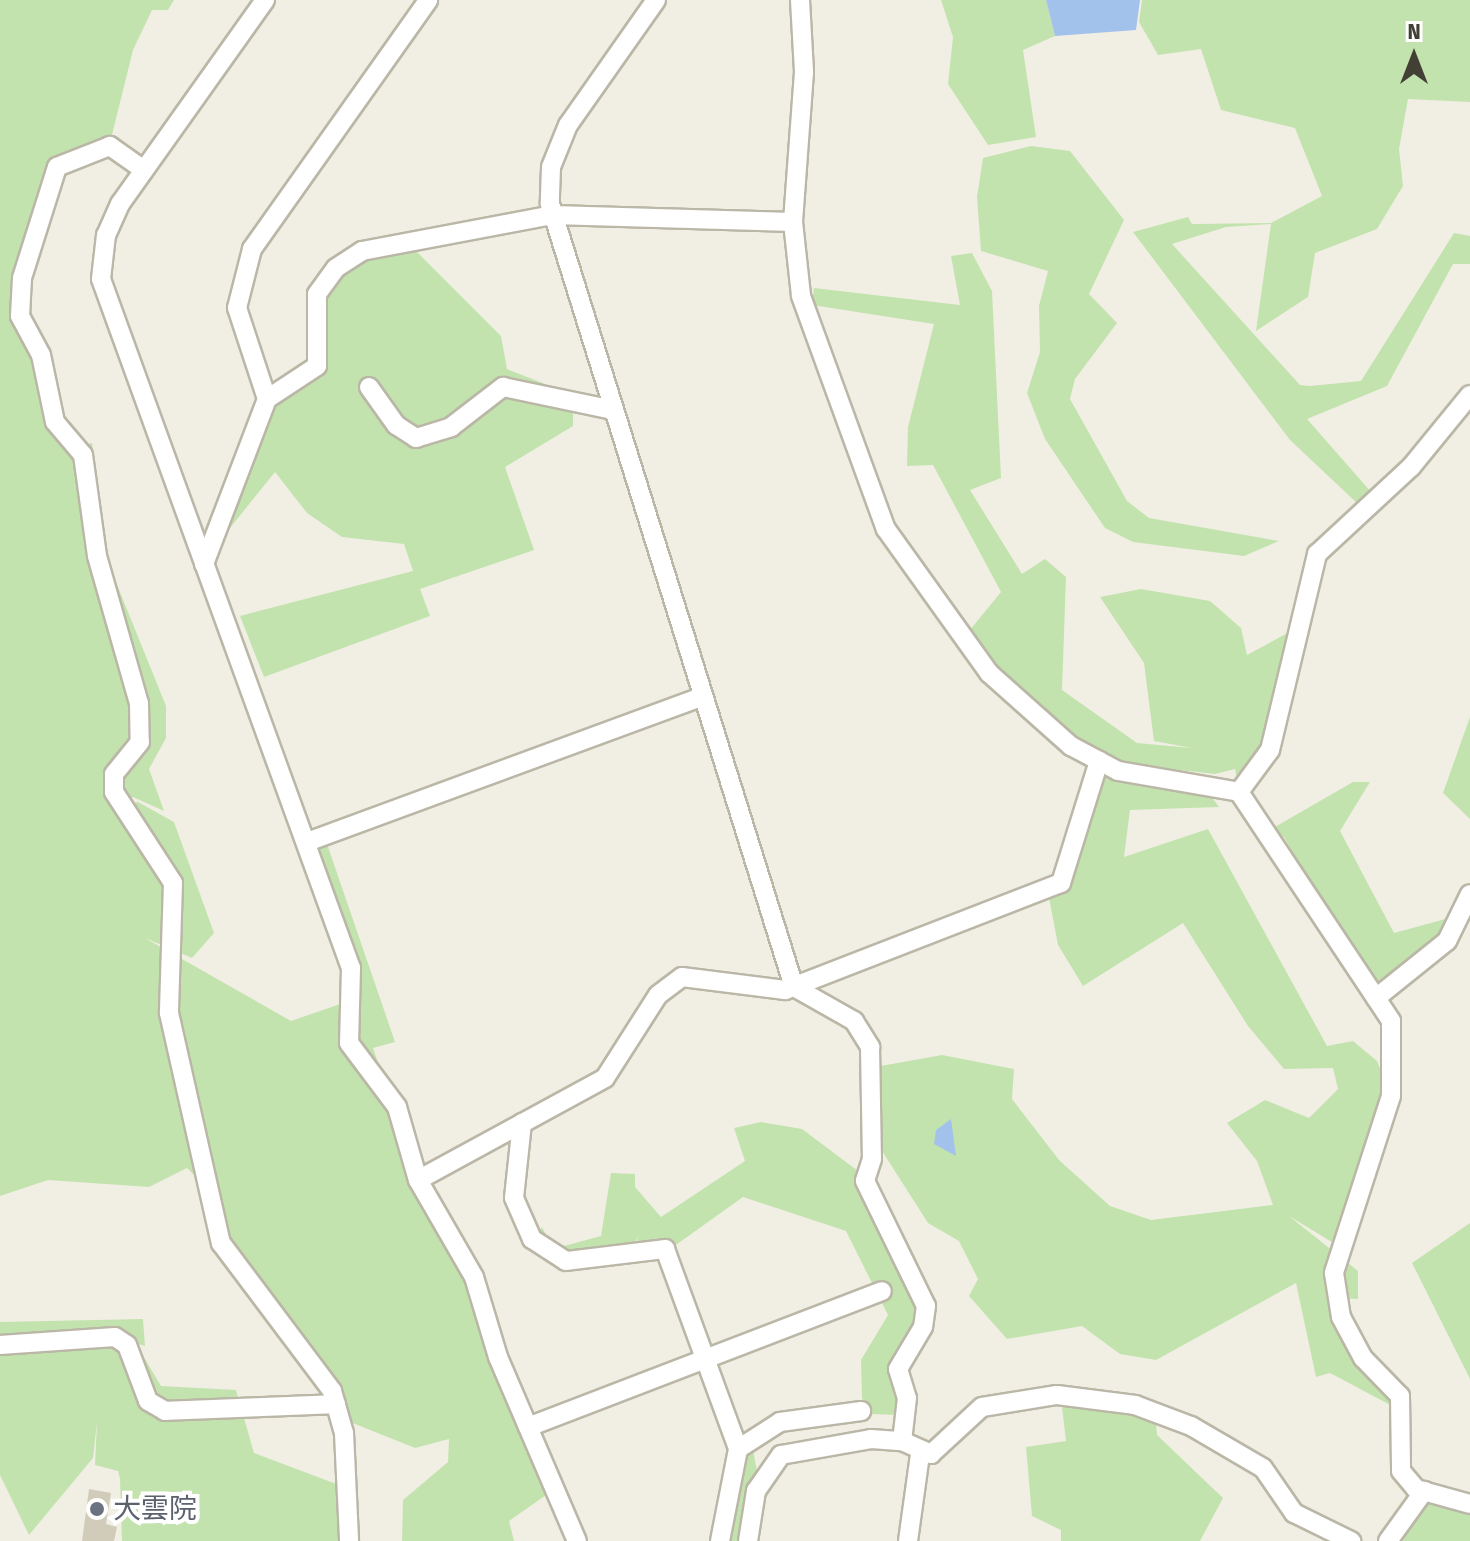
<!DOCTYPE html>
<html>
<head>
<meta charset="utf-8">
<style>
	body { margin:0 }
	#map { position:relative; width:1470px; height:1541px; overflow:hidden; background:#f1efe4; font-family:"Fira Sans Condensed","Noto Sans JP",sans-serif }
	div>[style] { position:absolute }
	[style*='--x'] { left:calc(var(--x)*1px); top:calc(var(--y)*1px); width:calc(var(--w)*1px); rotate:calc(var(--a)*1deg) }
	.green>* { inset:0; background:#c3e3ae }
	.water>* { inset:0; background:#a2c2eb }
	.building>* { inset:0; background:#d1ccba }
	.roads { filter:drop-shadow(2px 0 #bbb7a7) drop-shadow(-2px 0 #bbb7a7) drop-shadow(0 2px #bbb7a7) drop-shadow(0 -2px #bbb7a7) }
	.minor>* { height:18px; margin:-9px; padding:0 9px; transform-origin:9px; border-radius:9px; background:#fff }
	.dots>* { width:22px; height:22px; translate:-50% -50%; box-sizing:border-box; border:4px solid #fff; border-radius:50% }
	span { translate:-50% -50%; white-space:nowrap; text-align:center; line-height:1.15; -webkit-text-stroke:8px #fff; paint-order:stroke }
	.worship-label { font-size:28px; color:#5b616d }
	.left { translate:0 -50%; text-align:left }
	.north { position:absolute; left:1374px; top:16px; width:80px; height:80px; -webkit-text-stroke:6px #fff; paint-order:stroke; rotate:0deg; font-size:22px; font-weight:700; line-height:32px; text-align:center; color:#423f34 }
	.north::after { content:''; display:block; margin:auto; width:28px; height:36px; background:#423f34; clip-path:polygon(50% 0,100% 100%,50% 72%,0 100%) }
</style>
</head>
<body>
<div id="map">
	<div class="green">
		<i style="clip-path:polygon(0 0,174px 0,168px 10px,152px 10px,133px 50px,110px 143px,57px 167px,18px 311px,41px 355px,45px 400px,82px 446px,92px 443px,107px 560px,166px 706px,166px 738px,149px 769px,164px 811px,133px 797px,121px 806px,138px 802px,174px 822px,214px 933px,192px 958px,145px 938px,291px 1021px,346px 1002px,351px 968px,308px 845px,326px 841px,395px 1042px,373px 1048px,382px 1074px,549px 1493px,509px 1521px,514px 1541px,402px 1541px,403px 1500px,448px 1462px,449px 1439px,415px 1448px,340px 1418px,223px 1247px,208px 1189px,187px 1168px,149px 1187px,48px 1180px,0 1196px)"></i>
		<i style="clip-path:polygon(941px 0,1046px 0,1055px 36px,1023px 50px,1036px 137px,988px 145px,948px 84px,953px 37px)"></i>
		<i style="clip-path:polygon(1142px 0,1470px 0,1470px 102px,1408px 99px,1399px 149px,1403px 186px,1377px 229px,1315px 253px,1308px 297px,1256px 331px,1271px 224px,1226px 227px,1172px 244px,1300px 385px,1310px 386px,1361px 381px,1454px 233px,1470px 236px,1470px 264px,1453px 264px,1387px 386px,1307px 419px,1372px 493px,1358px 504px,1290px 440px,1133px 232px,1188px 217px,1192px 224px,1271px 223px,1322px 196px,1295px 128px,1221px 110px,1201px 49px,1158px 55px,1139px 22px)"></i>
		<i style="clip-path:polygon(1031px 146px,1070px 151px,1124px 220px,1089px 294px,1117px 323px,1075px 379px,1070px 399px,1127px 501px,1149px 518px,1279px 541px,1244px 556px,1133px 542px,1105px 528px,1045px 439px,1027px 393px,1040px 352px,1039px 306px,1048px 271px,981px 251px,977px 197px,983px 158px)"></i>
		<i style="clip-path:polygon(407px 242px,501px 336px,507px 369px,573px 395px,573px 426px,505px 467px,534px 550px,420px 589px,430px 616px,264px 677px,240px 616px,413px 571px,404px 544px,342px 537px,307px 513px,275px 472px,209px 554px,267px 399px,310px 361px,325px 284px,378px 248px)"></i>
		<i style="clip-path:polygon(972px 253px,992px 291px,1001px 478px,970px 490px,1022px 574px,1045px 559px,1066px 577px,1062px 690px,1137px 743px,1192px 748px,1154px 741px,1144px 663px,1100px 597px,1141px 589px,1210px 601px,1241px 628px,1247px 655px,1295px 629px,1270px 750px,1238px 784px,1235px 769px,1215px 774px,1099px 761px,1031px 715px,965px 636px,1001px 592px,933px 465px,907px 466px,908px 427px,934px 324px,812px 305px,814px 288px,960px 305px,951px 256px)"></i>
		<i style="clip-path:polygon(1470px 717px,1470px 819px,1443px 793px)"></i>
		<i style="clip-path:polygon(1104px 764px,1205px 788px,1219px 807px,1130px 810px,1124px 857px,1208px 829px,1327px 1046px,1353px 1041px,1377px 1061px,1391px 1096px,1340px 1247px,1289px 1216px,1358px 1271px,1358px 1299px,1338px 1298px,1341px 1317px,1393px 1382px,1394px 1407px,1330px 1373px,1316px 1377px,1296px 1283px,1156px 1360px,1120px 1354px,1082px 1326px,1007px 1339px,969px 1296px,978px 1279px,959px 1241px,928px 1223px,875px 1140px,875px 1067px,942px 1055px,1014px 1069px,1012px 1099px,1059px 1160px,1110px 1206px,1151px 1220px,1273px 1205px,1257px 1161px,1227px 1123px,1265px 1100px,1309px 1118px,1338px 1089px,1333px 1068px,1284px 1069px,1248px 1026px,1183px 923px,1083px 986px,1058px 945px,1047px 887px)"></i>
		<i style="clip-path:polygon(1353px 782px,1370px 782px,1340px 831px,1394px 933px,1460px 915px,1413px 969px,1367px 985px,1284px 837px,1266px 832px)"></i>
		<i style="clip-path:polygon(761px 1122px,802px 1129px,866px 1177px,925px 1314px,905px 1351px,901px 1415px,868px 1414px,862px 1398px,861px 1360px,888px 1315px,846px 1231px,743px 1197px,673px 1247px,635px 1247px,638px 1236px,632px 1249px,558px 1260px,536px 1238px,542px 1227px,550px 1242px,564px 1246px,601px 1236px,611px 1173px,635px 1174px,635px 1187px,661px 1217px,745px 1161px,734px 1128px)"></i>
		<i style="clip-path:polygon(1470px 1223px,1470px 1379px,1412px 1263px)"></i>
		<i style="clip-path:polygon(143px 1319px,145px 1346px,115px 1337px,0 1347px,0 1322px)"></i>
		<i style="clip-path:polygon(91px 1347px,139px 1349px,161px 1386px,236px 1390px,254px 1453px,339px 1485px,346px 1541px,122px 1541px,120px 1479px,118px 1471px,95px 1465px,97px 1422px,93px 1458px,29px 1535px,0 1475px,0 1353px)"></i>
		<i style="clip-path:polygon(1061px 1399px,1155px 1412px,1157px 1435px,1223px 1498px,1200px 1541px,1061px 1541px,1061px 1530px,1032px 1516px,1026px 1447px,1066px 1441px)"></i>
		<i style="clip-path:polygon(752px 1445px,757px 1471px,738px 1541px,730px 1541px,736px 1472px)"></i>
		<i style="clip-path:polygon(1427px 1500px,1470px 1512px,1470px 1541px,1394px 1541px)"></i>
	</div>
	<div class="water">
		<i style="clip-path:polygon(1046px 0,1140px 0,1136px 30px,1055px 36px)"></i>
		<i style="clip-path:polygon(951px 1119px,956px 1156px,934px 1144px,936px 1130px)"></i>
	</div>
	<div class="building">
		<i style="clip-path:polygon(89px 1489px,111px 1493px,106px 1524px,117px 1527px,114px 1541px,82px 1541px)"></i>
	</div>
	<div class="roads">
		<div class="minor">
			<i style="--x:265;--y:0;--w:250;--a:125.4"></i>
			<i style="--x:120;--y:204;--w:34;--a:114"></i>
			<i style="--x:106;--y:235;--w:44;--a:96.5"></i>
			<i style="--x:101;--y:279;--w:733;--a:70.06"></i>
			<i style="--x:351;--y:968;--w:75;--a:91.5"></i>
			<i style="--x:349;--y:1043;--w:80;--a:53.1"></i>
			<i style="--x:397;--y:1107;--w:76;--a:74"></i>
			<i style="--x:418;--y:1180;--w:112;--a:60"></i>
			<i style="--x:474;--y:1277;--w:84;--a:73.3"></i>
			<i style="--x:498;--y:1357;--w:200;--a:66.8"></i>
			<i style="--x:656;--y:0;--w:153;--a:125.1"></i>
			<i style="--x:568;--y:125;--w:45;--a:112"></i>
			<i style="--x:551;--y:167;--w:37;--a:92"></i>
			<i style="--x:550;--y:204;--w:820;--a:72.69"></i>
			<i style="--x:794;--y:987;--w:69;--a:29.5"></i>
			<i style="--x:854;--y:1021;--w:31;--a:58"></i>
			<i style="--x:870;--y:1047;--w:112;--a:89"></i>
			<i style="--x:872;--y:1159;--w:23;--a:108"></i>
			<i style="--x:865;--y:1181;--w:139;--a:64"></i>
			<i style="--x:926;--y:1306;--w:21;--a:98"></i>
			<i style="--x:923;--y:1327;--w:49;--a:120.8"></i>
			<i style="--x:898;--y:1369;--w:30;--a:73"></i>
			<i style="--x:907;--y:1398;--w:43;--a:96.6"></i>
			<i style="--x:800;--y:0;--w:72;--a:86.8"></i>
			<i style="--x:804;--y:72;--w:150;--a:94.2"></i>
			<i style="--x:793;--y:222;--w:74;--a:83.8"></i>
			<i style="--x:801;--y:296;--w:248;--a:70"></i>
			<i style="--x:886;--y:529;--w:177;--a:54.4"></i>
			<i style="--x:989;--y:673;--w:110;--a:41.7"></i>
			<i style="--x:1071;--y:746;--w:53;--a:28"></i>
			<i style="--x:1118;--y:771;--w:123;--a:9.8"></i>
			<i style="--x:1239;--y:792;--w:275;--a:56.4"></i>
			<i style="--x:1391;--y:1021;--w:75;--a:90"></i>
			<i style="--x:1391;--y:1096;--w:186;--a:107.9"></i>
			<i style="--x:1334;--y:1273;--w:45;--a:81"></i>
			<i style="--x:1341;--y:1317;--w:47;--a:61.8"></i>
			<i style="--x:1363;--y:1358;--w:53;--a:45.8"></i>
			<i style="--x:1400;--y:1396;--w:75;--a:89.2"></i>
			<i style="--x:1401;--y:1471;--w:23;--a:50"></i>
			<i style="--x:1416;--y:1489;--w:56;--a:15.5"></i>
			<i style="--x:144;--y:170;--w:42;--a:-144.8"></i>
			<i style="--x:110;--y:146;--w:57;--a:158.4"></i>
			<i style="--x:57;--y:167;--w:116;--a:107.5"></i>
			<i style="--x:22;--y:278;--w:38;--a:93"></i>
			<i style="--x:20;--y:316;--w:44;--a:61.7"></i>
			<i style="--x:41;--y:355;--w:68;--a:78.2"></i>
			<i style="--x:55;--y:422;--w:43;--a:49.7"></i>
			<i style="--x:83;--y:455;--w:102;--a:82.1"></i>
			<i style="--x:97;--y:556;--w:153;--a:74.1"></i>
			<i style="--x:139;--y:703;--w:39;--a:89"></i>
			<i style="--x:140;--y:742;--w:41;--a:129.1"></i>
			<i style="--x:114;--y:774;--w:18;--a:90"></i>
			<i style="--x:114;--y:792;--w:108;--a:57"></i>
			<i style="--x:173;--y:883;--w:130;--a:91.8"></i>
			<i style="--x:169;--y:1013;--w:236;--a:77.3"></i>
			<i style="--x:221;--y:1243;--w:185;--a:53.1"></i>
			<i style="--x:332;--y:1391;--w:44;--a:74.1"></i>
			<i style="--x:344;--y:1433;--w:108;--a:87.3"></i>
			<i style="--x:369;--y:387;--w:47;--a:54.6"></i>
			<i style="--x:396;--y:425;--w:24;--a:33"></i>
			<i style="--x:416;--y:438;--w:37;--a:-17"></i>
			<i style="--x:451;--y:427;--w:66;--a:-37.6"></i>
			<i style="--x:503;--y:387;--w:112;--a:11.8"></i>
			<i style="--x:267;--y:399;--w:96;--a:-108.2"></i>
			<i style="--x:237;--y:308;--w:61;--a:-75.7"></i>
			<i style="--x:252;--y:249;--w:305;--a:-54.7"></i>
			<i style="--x:204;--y:564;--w:177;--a:-69.1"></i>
			<i style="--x:267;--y:399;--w:60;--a:-33.4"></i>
			<i style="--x:317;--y:366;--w:72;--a:-90"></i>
			<i style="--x:317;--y:294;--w:32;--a:-54"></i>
			<i style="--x:336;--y:268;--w:31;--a:-33"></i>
			<i style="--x:362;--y:251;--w:194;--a:-10.7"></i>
			<i style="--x:553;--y:215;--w:240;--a:1.7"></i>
			<i style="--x:1239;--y:792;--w:52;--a:-53.6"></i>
			<i style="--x:1270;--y:750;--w:202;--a:-76.5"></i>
			<i style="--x:1317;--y:554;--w:128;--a:-42.8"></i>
			<i style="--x:1411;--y:467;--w:93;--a:-50.7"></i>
			<i style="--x:307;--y:842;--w:420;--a:-20.2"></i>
			<i style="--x:1376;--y:998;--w:91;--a:-38.8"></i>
			<i style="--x:1447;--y:941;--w:52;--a:-63.9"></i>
			<i style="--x:522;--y:1123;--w:75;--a:96.1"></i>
			<i style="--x:514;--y:1198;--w:45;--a:66.3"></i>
			<i style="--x:532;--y:1239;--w:40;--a:32.9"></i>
			<i style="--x:566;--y:1261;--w:100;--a:-6.9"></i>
			<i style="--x:665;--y:1249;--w:213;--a:69.9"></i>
			<i style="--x:418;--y:1180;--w:213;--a:-28.6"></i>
			<i style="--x:605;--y:1078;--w:98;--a:-57.4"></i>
			<i style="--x:658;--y:995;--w:30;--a:-37"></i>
			<i style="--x:682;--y:977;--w:104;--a:7.2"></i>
			<i style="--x:785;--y:990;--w:296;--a:-21.2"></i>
			<i style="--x:1061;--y:883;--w:128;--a:-72.7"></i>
			<i style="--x:0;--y:1345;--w:115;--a:-4"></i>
			<i style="--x:115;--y:1337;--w:14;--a:34"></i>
			<i style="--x:127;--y:1345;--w:60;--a:69.4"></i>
			<i style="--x:148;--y:1401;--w:20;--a:30"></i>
			<i style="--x:165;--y:1411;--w:171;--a:-2.3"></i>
			<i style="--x:528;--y:1427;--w:379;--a:-21"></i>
			<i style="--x:720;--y:1541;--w:94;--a:-78.9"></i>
			<i style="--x:738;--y:1449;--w:50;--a:-32.7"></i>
			<i style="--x:780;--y:1422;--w:82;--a:-7.7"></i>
			<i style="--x:748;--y:1541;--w:51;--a:-80.9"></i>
			<i style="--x:756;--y:1491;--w:44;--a:-55.2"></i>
			<i style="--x:781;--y:1455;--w:91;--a:-10.1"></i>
			<i style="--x:871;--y:1439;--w:31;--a:4"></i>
			<i style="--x:902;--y:1441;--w:32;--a:24"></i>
			<i style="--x:931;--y:1454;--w:69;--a:-42.7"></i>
			<i style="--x:982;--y:1407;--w:76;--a:-9.1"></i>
			<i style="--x:1057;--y:1395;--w:79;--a:7.3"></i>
			<i style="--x:1135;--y:1405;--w:60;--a:20.6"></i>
			<i style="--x:1191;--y:1426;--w:83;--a:30.3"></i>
			<i style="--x:1263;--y:1468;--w:55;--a:55.4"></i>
			<i style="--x:1294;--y:1513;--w:64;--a:26.2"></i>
			<i style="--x:908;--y:1541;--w:87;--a:-82.1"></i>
			<i style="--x:1388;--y:1541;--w:62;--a:-54.2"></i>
		</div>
	</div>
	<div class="dots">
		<i style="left:97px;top:1509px;background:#6b7280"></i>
	</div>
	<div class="worship-label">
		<span class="left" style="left:113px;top:1509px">大雲院</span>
	</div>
	<div class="north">N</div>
</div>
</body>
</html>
